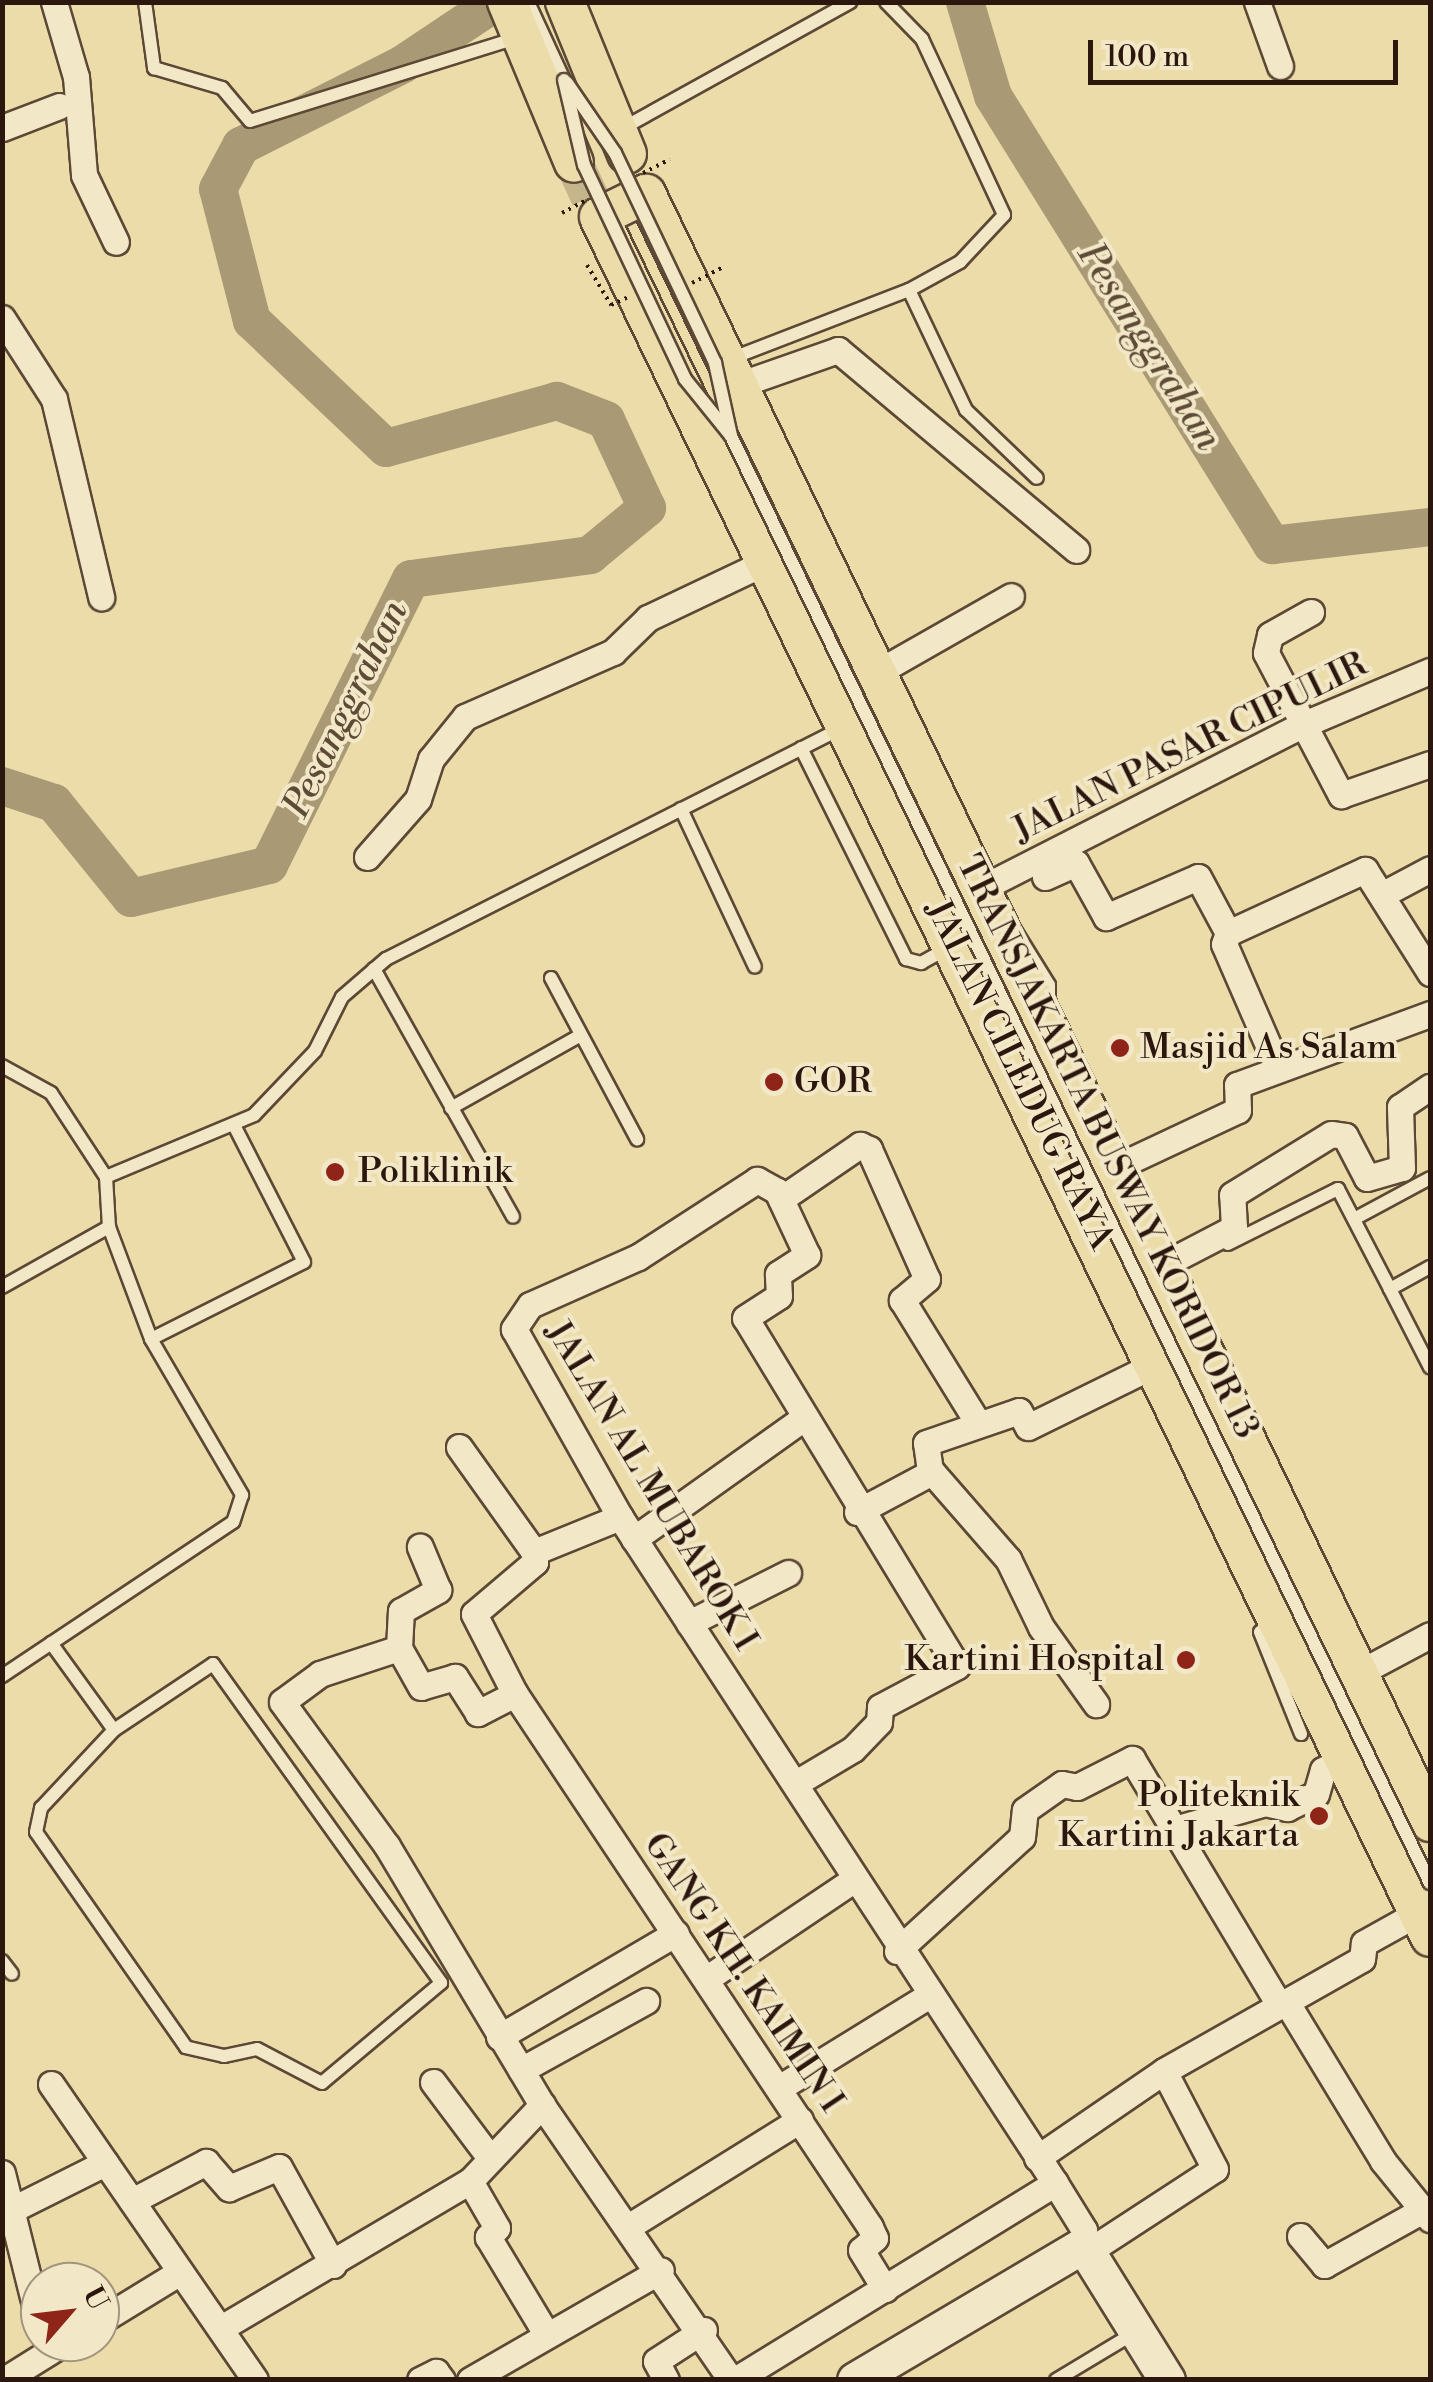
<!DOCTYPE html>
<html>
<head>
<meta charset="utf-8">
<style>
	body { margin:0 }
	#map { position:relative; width:1433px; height:2382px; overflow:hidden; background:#ebdcaa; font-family:"Libre Bodoni",serif }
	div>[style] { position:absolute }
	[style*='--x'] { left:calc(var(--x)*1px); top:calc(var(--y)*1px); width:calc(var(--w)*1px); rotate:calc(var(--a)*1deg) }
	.river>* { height:38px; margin:-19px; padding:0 19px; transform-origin:19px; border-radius:19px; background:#aa9975 }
	.primary-tunnel>* { height:38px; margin-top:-19px; transform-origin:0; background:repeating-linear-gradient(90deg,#c5b58b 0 38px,transparent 0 57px) }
	.roads { filter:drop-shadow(2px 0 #5c4835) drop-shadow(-2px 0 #5c4835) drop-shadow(0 2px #5c4835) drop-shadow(0 -2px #5c4835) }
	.lane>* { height:12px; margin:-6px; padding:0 6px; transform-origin:6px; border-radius:6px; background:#f2e8c8 }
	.street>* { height:25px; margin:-12.5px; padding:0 12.5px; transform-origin:12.5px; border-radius:12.5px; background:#f2e8c8 }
	.secondary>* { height:35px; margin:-17.5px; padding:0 17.5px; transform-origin:17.5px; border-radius:17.5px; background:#f2e8c8 }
	.primary>* { height:38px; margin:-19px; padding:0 19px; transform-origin:19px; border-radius:19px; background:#ebdcaa }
	.path-bridge>* { height:4px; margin-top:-2px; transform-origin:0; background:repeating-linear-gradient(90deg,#2c170e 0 2.5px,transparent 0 7.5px) }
	.bridges { filter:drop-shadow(2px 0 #5c4835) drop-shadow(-2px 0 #5c4835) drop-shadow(0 2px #5c4835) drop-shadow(0 -2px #5c4835) }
	.lane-bridge>* { height:12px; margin:-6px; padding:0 6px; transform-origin:6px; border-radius:6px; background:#f2e8c8 }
	.dots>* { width:28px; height:28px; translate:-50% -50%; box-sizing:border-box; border:5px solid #f2e8c8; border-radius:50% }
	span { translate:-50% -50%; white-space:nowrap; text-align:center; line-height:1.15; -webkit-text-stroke:8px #f2e8c8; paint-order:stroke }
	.street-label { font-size:35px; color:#2c170e }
	.poi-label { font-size:35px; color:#2c170e }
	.left { translate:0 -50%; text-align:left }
	.right { translate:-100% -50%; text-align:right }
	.water-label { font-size:38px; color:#5e4b37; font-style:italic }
	.frame { position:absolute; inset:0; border:5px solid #2c170e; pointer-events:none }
	.north { position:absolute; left:20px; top:2262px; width:100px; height:100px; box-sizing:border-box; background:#f2e8c8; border:2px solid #a3947e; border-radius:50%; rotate:62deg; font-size:28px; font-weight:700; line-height:40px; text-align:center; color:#2c170e }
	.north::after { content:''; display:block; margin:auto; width:35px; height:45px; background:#8f2418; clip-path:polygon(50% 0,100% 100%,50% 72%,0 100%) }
	.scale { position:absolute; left:1088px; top:40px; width:310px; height:45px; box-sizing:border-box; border:5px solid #2c170e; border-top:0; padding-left:12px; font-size:30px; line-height:35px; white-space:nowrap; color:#2c170e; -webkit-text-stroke:8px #f2e8c8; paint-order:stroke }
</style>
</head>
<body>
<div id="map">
	<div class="river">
		<i style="--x:965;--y:2;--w:98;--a:73.4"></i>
		<i style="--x:993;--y:96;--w:529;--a:58.14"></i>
		<i style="--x:1272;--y:545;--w:159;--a:-6.5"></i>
		<i style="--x:2;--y:786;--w:55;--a:18.1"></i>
		<i style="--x:54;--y:803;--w:122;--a:51"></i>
		<i style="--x:131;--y:898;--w:142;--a:-13.4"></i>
		<i style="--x:269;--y:865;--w:319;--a:-63.6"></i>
		<i style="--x:411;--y:579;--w:181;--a:-7.6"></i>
		<i style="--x:590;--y:555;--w:74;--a:-39.5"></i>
		<i style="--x:647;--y:508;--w:97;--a:-115"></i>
		<i style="--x:606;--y:420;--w:53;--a:-158.8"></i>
		<i style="--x:557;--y:401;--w:177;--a:164.6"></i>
		<i style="--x:386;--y:448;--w:185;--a:-136.5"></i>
		<i style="--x:252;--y:321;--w:136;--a:-104.4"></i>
		<i style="--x:218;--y:189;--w:49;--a:-61.9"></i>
		<i style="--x:241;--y:146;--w:182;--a:-26.8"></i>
		<i style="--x:403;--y:64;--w:112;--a:-33.7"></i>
	</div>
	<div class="primary-tunnel">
		<i style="--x:574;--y:163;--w:60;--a:65.2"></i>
	</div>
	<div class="roads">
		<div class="lane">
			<i style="--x:145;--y:2;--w:67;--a:82.2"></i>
			<i style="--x:154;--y:68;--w:71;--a:16.4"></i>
			<i style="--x:222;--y:88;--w:43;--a:49.7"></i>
			<i style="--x:250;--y:121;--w:282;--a:-17.3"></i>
			<i style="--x:528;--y:2;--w:86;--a:65.2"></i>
			<i style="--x:886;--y:2;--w:52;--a:45.8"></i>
			<i style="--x:922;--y:39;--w:194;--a:65"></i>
			<i style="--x:1004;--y:215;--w:64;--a:133.1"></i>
			<i style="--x:960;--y:262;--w:58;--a:151.2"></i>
			<i style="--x:623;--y:128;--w:260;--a:-29"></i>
			<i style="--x:730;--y:359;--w:192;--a:-21.1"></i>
			<i style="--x:909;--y:290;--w:133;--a:64.6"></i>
			<i style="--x:966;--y:410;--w:98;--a:43.8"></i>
			<i style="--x:801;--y:748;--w:236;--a:63.5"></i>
			<i style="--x:906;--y:959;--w:16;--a:15"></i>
			<i style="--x:921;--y:963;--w:33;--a:-29"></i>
			<i style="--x:681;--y:809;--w:174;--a:64.9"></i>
			<i style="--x:1010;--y:922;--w:74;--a:58.2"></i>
			<i style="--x:1049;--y:985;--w:18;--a:90"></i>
			<i style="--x:374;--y:969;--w:284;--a:60.7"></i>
			<i style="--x:551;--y:978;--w:183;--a:61.9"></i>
			<i style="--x:2;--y:1066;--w:56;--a:28.9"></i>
			<i style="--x:51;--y:1093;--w:100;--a:56.8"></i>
			<i style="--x:106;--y:1177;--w:50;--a:86.6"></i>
			<i style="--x:109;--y:1227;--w:120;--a:69.4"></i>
			<i style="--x:151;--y:1339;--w:181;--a:59.7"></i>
			<i style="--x:242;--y:1495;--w:28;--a:108"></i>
			<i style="--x:233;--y:1522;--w:278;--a:146.3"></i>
			<i style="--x:451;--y:1108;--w:149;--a:-29.3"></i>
			<i style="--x:106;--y:1177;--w:160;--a:-22.7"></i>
			<i style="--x:254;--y:1115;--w:88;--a:-46.4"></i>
			<i style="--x:315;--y:1051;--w:60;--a:-63.4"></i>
			<i style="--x:342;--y:997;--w:58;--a:-40.8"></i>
			<i style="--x:386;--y:959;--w:509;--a:-26.87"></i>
			<i style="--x:1354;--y:1219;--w:86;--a:-28.3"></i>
			<i style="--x:1228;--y:1244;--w:123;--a:-26.6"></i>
			<i style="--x:1338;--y:1189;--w:113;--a:62.5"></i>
			<i style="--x:1390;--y:1289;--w:46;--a:-28.8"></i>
			<i style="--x:2;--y:1287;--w:123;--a:-29.3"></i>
			<i style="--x:1390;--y:1289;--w:88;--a:62.9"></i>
			<i style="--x:151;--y:1339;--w:171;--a:-26.7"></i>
			<i style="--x:304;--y:1262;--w:154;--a:-117.1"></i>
			<i style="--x:1274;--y:1622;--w:17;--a:144"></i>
			<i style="--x:1260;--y:1632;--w:110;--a:68.1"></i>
			<i style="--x:51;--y:1643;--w:107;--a:54.1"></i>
			<i style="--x:213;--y:1664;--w:392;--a:54.4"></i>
			<i style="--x:441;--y:1983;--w:155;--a:140"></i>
			<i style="--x:322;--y:2083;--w:73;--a:-152.4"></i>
			<i style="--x:257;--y:2049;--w:34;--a:168"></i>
			<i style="--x:224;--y:2056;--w:39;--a:-167"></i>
			<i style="--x:186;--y:2047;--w:262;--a:-124.9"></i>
			<i style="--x:36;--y:1832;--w:25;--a:-78"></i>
			<i style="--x:41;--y:1808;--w:107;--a:-46.9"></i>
			<i style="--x:114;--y:1730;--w:119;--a:-33.7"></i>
			<i style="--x:2;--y:1961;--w:16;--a:52"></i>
			<i style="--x:1056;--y:2380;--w:93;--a:-31"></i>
		</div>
		<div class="street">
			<i style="--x:54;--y:2;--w:78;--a:73.7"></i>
			<i style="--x:76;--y:77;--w:98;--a:85.3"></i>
			<i style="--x:84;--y:175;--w:74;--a:64.5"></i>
			<i style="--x:1257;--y:2;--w:68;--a:70.2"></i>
			<i style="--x:2;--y:128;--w:61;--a:-21.1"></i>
			<i style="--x:2;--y:318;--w:96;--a:57.3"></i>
			<i style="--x:54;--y:399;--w:204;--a:76.6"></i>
			<i style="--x:738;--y:385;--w:106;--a:-19.3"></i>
			<i style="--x:838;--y:350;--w:311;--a:40"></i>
			<i style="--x:1311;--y:612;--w:47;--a:150.7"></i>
			<i style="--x:1270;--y:635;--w:18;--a:103"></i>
			<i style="--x:1266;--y:653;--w:161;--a:62.2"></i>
			<i style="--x:1341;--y:795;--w:94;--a:-19.2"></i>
			<i style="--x:878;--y:672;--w:153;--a:-29.7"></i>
			<i style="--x:367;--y:857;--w:77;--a:-48.7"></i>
			<i style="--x:418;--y:799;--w:42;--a:-72"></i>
			<i style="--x:431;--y:759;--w:54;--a:-51"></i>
			<i style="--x:465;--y:717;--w:162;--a:-23.7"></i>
			<i style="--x:613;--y:652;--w:49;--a:-44.2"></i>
			<i style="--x:648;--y:618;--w:135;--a:-25.4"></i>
			<i style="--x:1045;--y:877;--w:34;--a:-24"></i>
			<i style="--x:1076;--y:863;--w:62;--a:60.9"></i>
			<i style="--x:1106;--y:917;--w:100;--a:-23.5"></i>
			<i style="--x:1198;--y:877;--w:64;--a:61.8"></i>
			<i style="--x:980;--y:889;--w:361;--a:-27"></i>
			<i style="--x:1302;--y:725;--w:139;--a:-22.9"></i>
			<i style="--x:1387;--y:892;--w:49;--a:-28.1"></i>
			<i style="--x:1278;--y:1068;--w:135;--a:-113.5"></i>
			<i style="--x:1224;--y:944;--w:12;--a:-70"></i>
			<i style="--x:1228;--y:933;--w:151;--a:-24.7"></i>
			<i style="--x:1365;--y:870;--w:122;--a:57.7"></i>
			<i style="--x:1110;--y:1170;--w:141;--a:-25.1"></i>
			<i style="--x:1238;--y:1110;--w:25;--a:-92"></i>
			<i style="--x:1237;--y:1085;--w:206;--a:-20.2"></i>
			<i style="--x:781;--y:1199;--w:96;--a:-34.4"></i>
			<i style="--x:860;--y:1145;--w:10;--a:24"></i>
			<i style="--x:869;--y:1149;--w:142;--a:66"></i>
			<i style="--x:927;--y:1279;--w:33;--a:140"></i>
			<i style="--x:902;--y:1300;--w:141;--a:58.3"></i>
			<i style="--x:1157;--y:1268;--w:87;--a:-27.5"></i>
			<i style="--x:1234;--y:1228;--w:33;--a:-93"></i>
			<i style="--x:1232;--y:1195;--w:116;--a:-31.6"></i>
			<i style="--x:1331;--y:1134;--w:14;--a:8"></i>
			<i style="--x:1345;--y:1136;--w:47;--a:62.4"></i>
			<i style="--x:1367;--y:1178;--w:36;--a:-16"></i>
			<i style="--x:1402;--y:1168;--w:61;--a:-91.9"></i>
			<i style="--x:1400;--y:1107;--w:36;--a:-34"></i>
			<i style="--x:459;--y:1447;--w:129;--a:54.5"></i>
			<i style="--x:534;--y:1552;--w:93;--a:-22.1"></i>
			<i style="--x:930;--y:1471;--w:28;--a:-98"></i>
			<i style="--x:926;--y:1443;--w:98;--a:-19"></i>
			<i style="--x:1019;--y:1411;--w:18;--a:61"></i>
			<i style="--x:1028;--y:1427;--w:145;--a:-26.2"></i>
			<i style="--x:857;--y:1512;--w:85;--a:-28.1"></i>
			<i style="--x:932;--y:1472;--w:116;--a:48.9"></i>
			<i style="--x:1008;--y:1559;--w:76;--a:64.1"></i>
			<i style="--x:1041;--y:1627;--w:95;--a:54.5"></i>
			<i style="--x:634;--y:1539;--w:206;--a:-35.5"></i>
			<i style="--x:534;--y:1552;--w:10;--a:84"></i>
			<i style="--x:535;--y:1562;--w:80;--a:139.6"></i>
			<i style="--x:474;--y:1614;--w:90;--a:62.9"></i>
			<i style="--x:515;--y:1694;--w:42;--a:152.8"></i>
			<i style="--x:478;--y:1713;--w:43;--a:-122.6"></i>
			<i style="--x:455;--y:1677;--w:35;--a:164"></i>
			<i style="--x:421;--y:1687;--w:45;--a:-119.4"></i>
			<i style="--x:399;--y:1648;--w:83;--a:161.8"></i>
			<i style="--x:320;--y:1674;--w:47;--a:143.6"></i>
			<i style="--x:282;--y:1702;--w:178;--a:53.9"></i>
			<i style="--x:387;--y:1846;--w:302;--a:59.1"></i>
			<i style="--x:542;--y:2105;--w:334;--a:55.5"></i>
			<i style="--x:689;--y:1623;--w:111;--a:-26.8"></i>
			<i style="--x:399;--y:1648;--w:37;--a:-87"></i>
			<i style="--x:401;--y:1611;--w:43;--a:-29.6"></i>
			<i style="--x:438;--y:1590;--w:47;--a:-112.7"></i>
			<i style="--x:1355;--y:1675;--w:85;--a:-28.1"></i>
			<i style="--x:515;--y:1694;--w:640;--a:56.33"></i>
			<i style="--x:870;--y:2227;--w:12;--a:66"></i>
			<i style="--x:875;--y:2238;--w:18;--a:139"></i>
			<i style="--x:861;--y:2250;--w:46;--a:58.4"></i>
			<i style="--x:796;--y:1783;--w:66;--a:-30.8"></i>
			<i style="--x:853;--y:1749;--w:37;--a:-46"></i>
			<i style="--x:879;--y:1722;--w:15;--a:-86"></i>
			<i style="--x:880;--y:1707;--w:87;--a:-28"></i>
			<i style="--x:957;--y:1666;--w:407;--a:-121.3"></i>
			<i style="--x:745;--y:1318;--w:40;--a:-32.9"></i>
			<i style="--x:779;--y:1296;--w:22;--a:-93"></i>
			<i style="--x:778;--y:1274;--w:35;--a:-33"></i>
			<i style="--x:807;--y:1255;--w:71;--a:-115.1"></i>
			<i style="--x:777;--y:1191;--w:23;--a:-151"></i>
			<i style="--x:757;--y:1180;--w:142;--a:147.1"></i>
			<i style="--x:638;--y:1257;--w:118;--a:156"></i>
			<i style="--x:530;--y:1305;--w:29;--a:124"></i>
			<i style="--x:514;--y:1329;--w:216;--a:60.6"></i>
			<i style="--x:620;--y:1517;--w:795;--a:56.85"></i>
			<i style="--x:1055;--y:2183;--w:55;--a:58.3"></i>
			<i style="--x:1084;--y:2230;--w:15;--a:94"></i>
			<i style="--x:1171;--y:1830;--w:98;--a:-16"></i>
			<i style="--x:1265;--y:1803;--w:23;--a:13"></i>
			<i style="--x:1287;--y:1808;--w:32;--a:-26"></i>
			<i style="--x:1316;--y:1794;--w:25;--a:-74"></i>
			<i style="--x:1323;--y:1770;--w:38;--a:-27"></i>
			<i style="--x:897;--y:1951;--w:169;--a:-42.4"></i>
			<i style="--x:1022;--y:1837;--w:27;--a:-84"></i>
			<i style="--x:1025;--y:1810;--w:45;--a:-35.1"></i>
			<i style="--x:1062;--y:1784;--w:15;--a:11"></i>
			<i style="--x:1077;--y:1787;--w:62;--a:-27"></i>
			<i style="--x:1132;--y:1759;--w:288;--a:59.1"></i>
			<i style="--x:706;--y:1979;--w:179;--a:-33.9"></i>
			<i style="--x:1287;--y:2003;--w:185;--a:58.7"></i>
			<i style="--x:1383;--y:2161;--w:75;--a:51"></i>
			<i style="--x:499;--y:2037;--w:205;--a:-30.4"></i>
			<i style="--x:521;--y:2070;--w:143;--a:-28.9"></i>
			<i style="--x:433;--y:2082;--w:90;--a:53.1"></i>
			<i style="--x:51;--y:2084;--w:359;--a:55.4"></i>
			<i style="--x:779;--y:2088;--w:175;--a:-31.7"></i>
			<i style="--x:1037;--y:2158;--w:154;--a:-34.4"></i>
			<i style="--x:1164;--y:2071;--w:227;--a:-29.5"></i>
			<i style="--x:1362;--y:1959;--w:16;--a:-83"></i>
			<i style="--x:1364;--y:1943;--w:62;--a:-29.1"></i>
			<i style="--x:2;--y:2173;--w:157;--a:76"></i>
			<i style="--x:470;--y:2181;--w:54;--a:60.1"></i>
			<i style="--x:497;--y:2228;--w:13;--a:135"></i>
			<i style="--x:488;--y:2237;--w:114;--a:59"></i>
			<i style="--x:132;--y:2201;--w:84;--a:-27.8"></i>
			<i style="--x:206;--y:2162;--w:35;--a:49"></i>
			<i style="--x:229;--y:2188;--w:54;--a:-22.8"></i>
			<i style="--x:279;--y:2167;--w:112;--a:61.1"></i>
			<i style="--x:7;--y:2212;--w:110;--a:-26.6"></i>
			<i style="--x:631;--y:2225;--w:199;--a:-31.9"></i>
			<i style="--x:1300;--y:2236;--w:38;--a:50"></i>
			<i style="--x:1324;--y:2265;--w:113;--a:-29.1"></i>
			<i style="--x:1089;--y:2251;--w:150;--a:-33.1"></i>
			<i style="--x:1215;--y:2169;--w:110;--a:-117.5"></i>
			<i style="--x:100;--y:2321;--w:88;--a:-31.5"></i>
			<i style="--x:221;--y:2328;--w:289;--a:-30.6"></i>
			<i style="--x:470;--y:2181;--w:105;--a:-46.5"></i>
			<i style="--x:4;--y:2380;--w:72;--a:-31.9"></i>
			<i style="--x:420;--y:2380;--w:18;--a:-27"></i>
			<i style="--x:436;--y:2372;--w:10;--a:53"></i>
			<i style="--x:470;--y:2380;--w:220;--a:-29.9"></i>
			<i style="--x:666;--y:2380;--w:21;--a:-118"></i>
			<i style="--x:656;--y:2361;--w:57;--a:-32.9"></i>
			<i style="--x:735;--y:2380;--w:376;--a:-31.6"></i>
		</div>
		<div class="secondary">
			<i style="--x:855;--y:2380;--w:265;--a:-30.6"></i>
			<i style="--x:1083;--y:2245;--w:159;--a:58.1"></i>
		</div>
		<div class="primary">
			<i style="--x:507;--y:2;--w:174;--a:67.4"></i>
			<i style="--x:565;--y:2;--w:164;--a:67.8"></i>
			<i style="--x:1430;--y:1822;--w:1807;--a:-115.71"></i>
			<i style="--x:646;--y:194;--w:52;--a:153.9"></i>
			<i style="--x:599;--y:217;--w:1910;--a:64.21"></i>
		</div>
	</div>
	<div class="path-bridge">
		<i style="--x:643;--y:173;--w:30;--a:-27"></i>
		<i style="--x:562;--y:213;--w:26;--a:-28"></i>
		<i style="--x:587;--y:265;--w:47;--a:59"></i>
		<i style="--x:611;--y:305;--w:19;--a:-25"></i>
		<i style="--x:692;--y:283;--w:33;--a:-27"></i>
	</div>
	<div class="bridges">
		<div class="lane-bridge">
			<i style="--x:564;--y:80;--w:87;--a:76.8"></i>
			<i style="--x:584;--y:165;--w:237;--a:64.7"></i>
			<i style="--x:685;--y:379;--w:73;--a:51.1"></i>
			<i style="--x:731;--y:436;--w:1607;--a:64.22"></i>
			<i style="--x:567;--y:83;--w:85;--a:55.6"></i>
			<i style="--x:615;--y:153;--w:233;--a:64.5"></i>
			<i style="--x:715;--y:363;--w:75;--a:77.6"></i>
		</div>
	</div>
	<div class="dots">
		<i style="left:1120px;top:1048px;background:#8f2418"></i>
		<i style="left:774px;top:1082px;background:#8f2418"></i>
		<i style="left:335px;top:1172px;background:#8f2418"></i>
		<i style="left:1186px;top:1660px;background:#8f2418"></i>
		<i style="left:1319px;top:1816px;background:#8f2418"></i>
	</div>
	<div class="street-label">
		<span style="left:1190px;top:748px;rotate:-26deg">JALAN PASAR CIPULIR</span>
		<span style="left:1019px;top:1075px;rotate:64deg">JALAN CILEDUG RAYA</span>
		<span style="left:1107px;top:1147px;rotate:64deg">TRANSJAKARTA BUSWAY KORIDOR 13</span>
		<span style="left:651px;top:1486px;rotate:59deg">JALAN AL MUBAROK I</span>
		<span style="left:743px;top:1973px;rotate:56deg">GANG KH. KAIMIN I</span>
	</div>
	<div class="poi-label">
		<span class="left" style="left:1140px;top:1048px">Masjid As Salam</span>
		<span class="left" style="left:794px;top:1082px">GOR</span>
		<span class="left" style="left:358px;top:1172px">Poliklinik</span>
		<span class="right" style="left:1164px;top:1660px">Kartini Hospital</span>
		<span class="right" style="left:1299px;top:1816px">Politeknik<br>Kartini Jakarta</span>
	</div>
	<div class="water-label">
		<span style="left:1149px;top:347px;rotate:58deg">Pesanggrahan</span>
		<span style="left:346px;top:709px;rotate:-64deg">Pesanggrahan</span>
	</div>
	<div class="frame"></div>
	<div class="north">U</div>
	<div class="scale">100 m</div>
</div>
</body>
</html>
